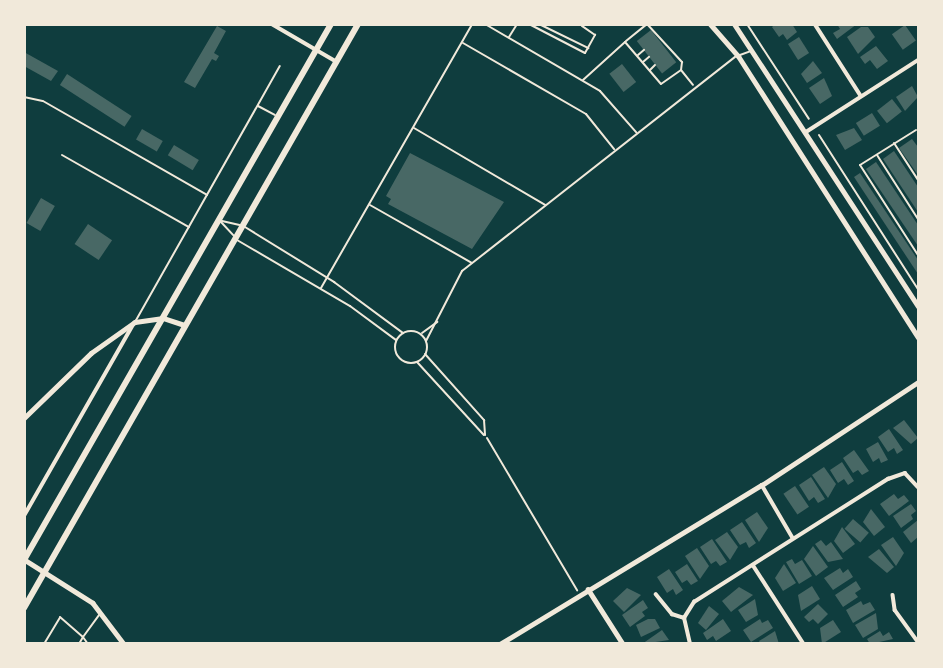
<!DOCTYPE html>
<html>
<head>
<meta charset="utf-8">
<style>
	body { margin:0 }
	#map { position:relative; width:943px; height:668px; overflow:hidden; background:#0f3d3e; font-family:Roboto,sans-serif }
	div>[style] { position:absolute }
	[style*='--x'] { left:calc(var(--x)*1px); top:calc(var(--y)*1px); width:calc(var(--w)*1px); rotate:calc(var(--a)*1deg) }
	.building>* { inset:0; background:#486865; transform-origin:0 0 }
	.path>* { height:2px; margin:-1px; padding:0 1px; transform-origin:1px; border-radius:1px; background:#f1e9da }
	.service>* { height:2px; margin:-1px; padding:0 1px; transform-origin:1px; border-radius:1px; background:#f1e9da }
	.service>.ring { margin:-1px; padding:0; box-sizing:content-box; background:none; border:2px solid #f1e9da; border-radius:50% }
	.minor>* { height:3.5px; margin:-1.75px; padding:0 1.75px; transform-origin:1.75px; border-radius:1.75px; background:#f1e9da }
	.tertiary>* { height:4.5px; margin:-2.25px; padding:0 2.25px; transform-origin:2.25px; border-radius:2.25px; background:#f1e9da }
	.secondary>* { height:5px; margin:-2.5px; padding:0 2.5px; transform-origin:2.5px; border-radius:2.5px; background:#f1e9da }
	.primary>* { height:6px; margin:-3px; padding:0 3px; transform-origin:3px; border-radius:3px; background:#f1e9da }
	span { translate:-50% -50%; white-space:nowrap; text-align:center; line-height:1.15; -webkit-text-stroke:6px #f1e9da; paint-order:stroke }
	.frame { position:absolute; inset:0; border:26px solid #f1e9da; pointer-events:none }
</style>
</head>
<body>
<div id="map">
	<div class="building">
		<i style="clip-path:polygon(775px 24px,792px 24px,797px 32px,787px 40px,783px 34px,779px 37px,772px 27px)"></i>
		<i style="clip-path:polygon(837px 24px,857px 24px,837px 39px,833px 33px,840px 29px)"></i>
		<i style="left:905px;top:25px;width:19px;height:16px;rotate:55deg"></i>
		<i style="clip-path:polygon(217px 26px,226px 31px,214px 53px,219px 56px,216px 61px,212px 59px,195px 88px,184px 82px)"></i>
		<i style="clip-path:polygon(861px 27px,868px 27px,875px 37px,858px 54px,847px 37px)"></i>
		<i style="left:651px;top:30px;width:41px;height:18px;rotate:52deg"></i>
		<i style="left:799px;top:37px;width:19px;height:13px;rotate:58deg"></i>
		<i style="clip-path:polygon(876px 46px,888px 61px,877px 69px,870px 60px,865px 64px,860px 57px)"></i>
		<i style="clip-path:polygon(24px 52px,58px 71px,51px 81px,24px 66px)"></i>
		<i style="clip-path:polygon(813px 61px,822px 73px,807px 83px,801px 74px)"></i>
		<i style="left:622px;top:64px;width:23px;height:16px;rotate:52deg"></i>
		<i style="left:67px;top:74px;width:77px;height:13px;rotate:33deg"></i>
		<i style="clip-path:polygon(824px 78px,832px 96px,820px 104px,809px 88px)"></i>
		<i style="clip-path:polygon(912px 86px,918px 97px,905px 111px,896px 97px)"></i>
		<i style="left:892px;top:99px;width:16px;height:19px;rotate:52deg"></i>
		<i style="left:872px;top:113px;width:15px;height:19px;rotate:58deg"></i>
		<i style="clip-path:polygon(854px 128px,862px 140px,845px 150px,836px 135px)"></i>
		<i style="left:142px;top:129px;width:24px;height:12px;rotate:30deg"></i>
		<i style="clip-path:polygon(912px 139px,918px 147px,918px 175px,899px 148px)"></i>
		<i style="left:174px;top:145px;width:29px;height:12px;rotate:31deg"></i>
		<i style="clip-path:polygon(894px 151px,918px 187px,918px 212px,883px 159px)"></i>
		<i style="clip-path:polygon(410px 153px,504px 202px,472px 249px,388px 204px,391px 199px,386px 196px)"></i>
		<i style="clip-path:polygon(876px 162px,918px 225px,918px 246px,866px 169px)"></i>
		<i style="clip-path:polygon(860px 173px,918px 260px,918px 274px,854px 177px)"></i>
		<i style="left:41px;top:198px;width:16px;height:29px;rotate:30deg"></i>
		<i style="left:88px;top:224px;width:29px;height:24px;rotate:34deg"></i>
		<i style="clip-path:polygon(904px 420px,918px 438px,911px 444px,893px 428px)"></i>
		<i style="clip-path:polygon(889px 429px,903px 450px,897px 454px,894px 448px,888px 452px,878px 437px)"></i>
		<i style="clip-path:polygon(878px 442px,888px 460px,881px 463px,879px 458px,873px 462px,866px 449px)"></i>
		<i style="clip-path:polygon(854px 450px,869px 471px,862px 475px,858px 470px,853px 473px,843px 458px)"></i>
		<i style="clip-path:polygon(842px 462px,854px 481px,848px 485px,844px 479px,838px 483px,830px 470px)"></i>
		<i style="clip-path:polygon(824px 467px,836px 484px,828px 498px,812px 475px)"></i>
		<i style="clip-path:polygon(811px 477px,825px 499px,818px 503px,814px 497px,809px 501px,799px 485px)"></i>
		<i style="left:795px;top:486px;width:25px;height:14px;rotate:56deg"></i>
		<i style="clip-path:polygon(894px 494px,898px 499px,904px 495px,909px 501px,889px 516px,880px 504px)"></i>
		<i style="clip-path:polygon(911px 504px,916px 511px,911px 515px,913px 519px,901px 528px,893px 516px)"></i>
		<i style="clip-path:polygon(871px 509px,885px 527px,874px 536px,863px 522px)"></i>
		<i style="clip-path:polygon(757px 512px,768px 528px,759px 542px,745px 520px)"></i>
		<i style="left:853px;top:519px;width:21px;height:13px;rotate:41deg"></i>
		<i style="clip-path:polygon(918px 520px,918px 537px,911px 543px,903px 532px)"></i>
		<i style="clip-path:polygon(742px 522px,756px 543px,749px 548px,746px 542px,740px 545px,730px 530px)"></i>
		<i style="clip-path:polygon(842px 527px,855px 544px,843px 553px,834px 541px)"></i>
		<i style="clip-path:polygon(727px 532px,738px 547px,730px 560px,715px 540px)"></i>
		<i style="clip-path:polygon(893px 537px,904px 553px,896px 566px,881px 545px)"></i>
		<i style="clip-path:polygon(712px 539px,727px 562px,720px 566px,716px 561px,711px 564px,700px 547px)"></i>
		<i style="clip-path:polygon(821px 540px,826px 546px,831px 542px,843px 559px,828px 562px,815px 544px)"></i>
		<i style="clip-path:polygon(813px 546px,828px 567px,816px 576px,804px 559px)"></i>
		<i style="clip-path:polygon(697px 548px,709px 566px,700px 579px,685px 556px)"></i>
		<i style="clip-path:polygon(879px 549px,894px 567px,887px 573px,868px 557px)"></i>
		<i style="clip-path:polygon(792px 559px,795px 564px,802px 560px,812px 576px,799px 584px,786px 562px)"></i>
		<i style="clip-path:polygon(687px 564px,698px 581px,691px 585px,687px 580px,682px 583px,675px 572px)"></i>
		<i style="clip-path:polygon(784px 564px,796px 583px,783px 591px,775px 578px)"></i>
		<i style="clip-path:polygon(840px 568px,843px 573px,848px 569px,853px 577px,833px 590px,824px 578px)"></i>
		<i style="clip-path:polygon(669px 569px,683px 590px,676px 595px,673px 589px,667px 593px,657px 577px)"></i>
		<i style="clip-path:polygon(856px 581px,861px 589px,855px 593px,858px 597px,843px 607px,835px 595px)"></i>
		<i style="clip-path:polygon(812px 586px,820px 599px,801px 611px,798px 595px)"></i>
		<i style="clip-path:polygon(739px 587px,753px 595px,731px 612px,722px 601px)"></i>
		<i style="clip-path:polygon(627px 588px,641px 595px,624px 612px,613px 601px)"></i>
		<i style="clip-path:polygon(755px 599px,758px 615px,746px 622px,738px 610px)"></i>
		<i style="clip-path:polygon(643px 600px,648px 608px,642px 612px,645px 616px,630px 627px,622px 615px)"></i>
		<i style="clip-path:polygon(861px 601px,863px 605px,870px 602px,875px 610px,853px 623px,846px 610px)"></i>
		<i style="clip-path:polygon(818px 604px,828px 614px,818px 624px,813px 619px,809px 622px,804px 617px)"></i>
		<i style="clip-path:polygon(709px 606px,719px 614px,706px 630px,698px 623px)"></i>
		<i style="clip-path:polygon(876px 613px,878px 629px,863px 638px,855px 625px)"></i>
		<i style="clip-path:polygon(648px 619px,655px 619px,660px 628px,641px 637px,636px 625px)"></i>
		<i style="clip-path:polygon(723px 619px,731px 631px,716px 641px,713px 636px,707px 640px,703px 633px)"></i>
		<i style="clip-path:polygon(760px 619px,762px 623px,768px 620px,773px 628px,751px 642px,743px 630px)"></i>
		<i style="clip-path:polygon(833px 620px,841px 632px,822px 644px,820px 628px)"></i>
		<i style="clip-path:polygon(662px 630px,669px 640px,642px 644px)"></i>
		<i style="clip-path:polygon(775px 631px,779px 644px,761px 644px,759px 641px)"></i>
		<i style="clip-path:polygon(880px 631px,883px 636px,889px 632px,893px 639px,870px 644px,867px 639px)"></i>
	</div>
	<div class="path">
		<i style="--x:747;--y:24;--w:113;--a:56.9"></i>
		<i style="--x:819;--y:135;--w:183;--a:57.3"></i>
		<i style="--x:487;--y:438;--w:177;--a:59.4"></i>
	</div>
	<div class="service">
		<i style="--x:485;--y:24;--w:133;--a:30.2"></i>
		<i style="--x:600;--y:91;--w:55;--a:48.7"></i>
		<i style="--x:529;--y:24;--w:63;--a:27.4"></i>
		<i style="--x:585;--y:53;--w:21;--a:-61"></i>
		<i style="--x:595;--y:35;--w:16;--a:-145"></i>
		<i style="--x:539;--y:24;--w:55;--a:26.1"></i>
		<i style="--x:647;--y:24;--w:52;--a:47.4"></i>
		<i style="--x:682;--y:62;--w:8;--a:97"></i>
		<i style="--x:681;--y:70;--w:19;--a:51"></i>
		<i style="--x:509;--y:37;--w:15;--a:-58"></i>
		<i style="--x:626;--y:41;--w:26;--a:-39"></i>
		<i style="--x:463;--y:43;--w:142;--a:30"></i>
		<i style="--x:586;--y:114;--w:45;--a:51.3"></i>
		<i style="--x:638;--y:55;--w:8;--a:-40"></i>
		<i style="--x:740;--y:55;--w:12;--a:-20"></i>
		<i style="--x:643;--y:62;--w:8;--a:-40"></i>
		<i style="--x:650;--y:70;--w:7;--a:-45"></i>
		<i style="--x:583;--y:80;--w:57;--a:-42.1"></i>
		<i style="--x:625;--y:42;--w:55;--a:49.4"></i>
		<i style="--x:661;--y:84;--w:24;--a:-35"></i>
		<i style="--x:24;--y:97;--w:19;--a:12"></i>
		<i style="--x:43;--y:101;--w:189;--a:29.8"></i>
		<i style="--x:258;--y:106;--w:19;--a:28"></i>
		<i style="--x:414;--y:128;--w:152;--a:30.4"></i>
		<i style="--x:918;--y:128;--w:6;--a:90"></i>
		<i style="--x:916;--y:130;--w:66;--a:148"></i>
		<i style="--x:860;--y:165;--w:107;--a:57.2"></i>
		<i style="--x:894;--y:143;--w:44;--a:57"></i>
		<i style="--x:62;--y:155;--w:146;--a:29.6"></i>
		<i style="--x:877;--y:155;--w:76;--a:57.4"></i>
		<i style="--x:370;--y:205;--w:117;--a:29.6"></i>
		<i style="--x:222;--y:221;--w:18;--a:13"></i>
		<i style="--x:221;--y:222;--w:19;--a:47"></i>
		<i style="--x:245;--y:227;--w:105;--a:31.7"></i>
		<i style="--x:334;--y:282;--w:86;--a:36.5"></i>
		<i style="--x:237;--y:240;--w:131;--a:30.3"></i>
		<i style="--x:350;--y:306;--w:57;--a:36.5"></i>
		<i style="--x:321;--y:288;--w:304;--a:-60.2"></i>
		<i style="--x:135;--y:322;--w:294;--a:-60.5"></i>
		<i class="ring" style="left:395px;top:331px;width:30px;height:30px"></i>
		<i style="--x:422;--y:333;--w:19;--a:-36"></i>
		<i style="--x:426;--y:341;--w:79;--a:-62.8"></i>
		<i style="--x:462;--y:271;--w:347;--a:-38.1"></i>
		<i style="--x:425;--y:354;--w:89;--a:48.2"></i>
		<i style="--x:484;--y:420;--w:15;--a:86"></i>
		<i style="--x:417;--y:362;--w:99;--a:47.5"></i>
		<i style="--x:44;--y:644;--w:31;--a:-59"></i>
		<i style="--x:60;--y:617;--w:30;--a:41"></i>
		<i style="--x:83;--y:637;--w:8;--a:120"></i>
		<i style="--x:88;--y:644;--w:9;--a:-126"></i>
		<i style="--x:83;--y:637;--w:29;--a:-54"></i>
	</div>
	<div class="minor">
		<i style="--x:272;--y:24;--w:75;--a:30.3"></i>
		<i style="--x:815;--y:24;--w:85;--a:57.4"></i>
		<i style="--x:806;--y:132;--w:133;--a:-32.7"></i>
		<i style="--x:762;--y:485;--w:61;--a:59.7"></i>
		<i style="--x:24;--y:516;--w:222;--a:-60.3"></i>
		<i style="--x:753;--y:565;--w:94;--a:57.2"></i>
		<i style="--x:656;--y:594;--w:26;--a:51"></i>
		<i style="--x:672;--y:614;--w:13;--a:18"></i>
		<i style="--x:893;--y:595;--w:15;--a:82"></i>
		<i style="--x:895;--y:610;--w:39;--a:54"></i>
		<i style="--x:690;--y:644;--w:27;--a:-103"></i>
		<i style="--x:684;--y:618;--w:19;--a:-58"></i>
		<i style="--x:694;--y:602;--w:230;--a:-32.4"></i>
		<i style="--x:888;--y:479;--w:18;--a:-19"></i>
		<i style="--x:905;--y:473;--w:19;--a:47"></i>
	</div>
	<div class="tertiary">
		<i style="--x:24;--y:418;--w:93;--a:-44.1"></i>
		<i style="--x:91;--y:353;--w:54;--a:-35.2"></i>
		<i style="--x:135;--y:322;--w:28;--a:-8"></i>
		<i style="--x:163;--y:318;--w:23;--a:18"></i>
		<i style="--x:25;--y:560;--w:80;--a:32.3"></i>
		<i style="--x:93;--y:603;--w:51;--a:52.9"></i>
		<i style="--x:588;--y:589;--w:65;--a:57.5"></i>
		<i style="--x:500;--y:644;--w:306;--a:-31.3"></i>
		<i style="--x:762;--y:485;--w:187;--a:-33.4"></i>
	</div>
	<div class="secondary">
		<i style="--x:710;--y:24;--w:43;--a:48.8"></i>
		<i style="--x:738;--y:56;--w:334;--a:57.4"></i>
		<i style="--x:734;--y:24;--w:337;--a:56.9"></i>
	</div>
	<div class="primary">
		<i style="--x:24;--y:560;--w:618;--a:-60.2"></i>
		<i style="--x:24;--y:608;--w:673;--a:-60.23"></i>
	</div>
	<div class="frame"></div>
</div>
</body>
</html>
